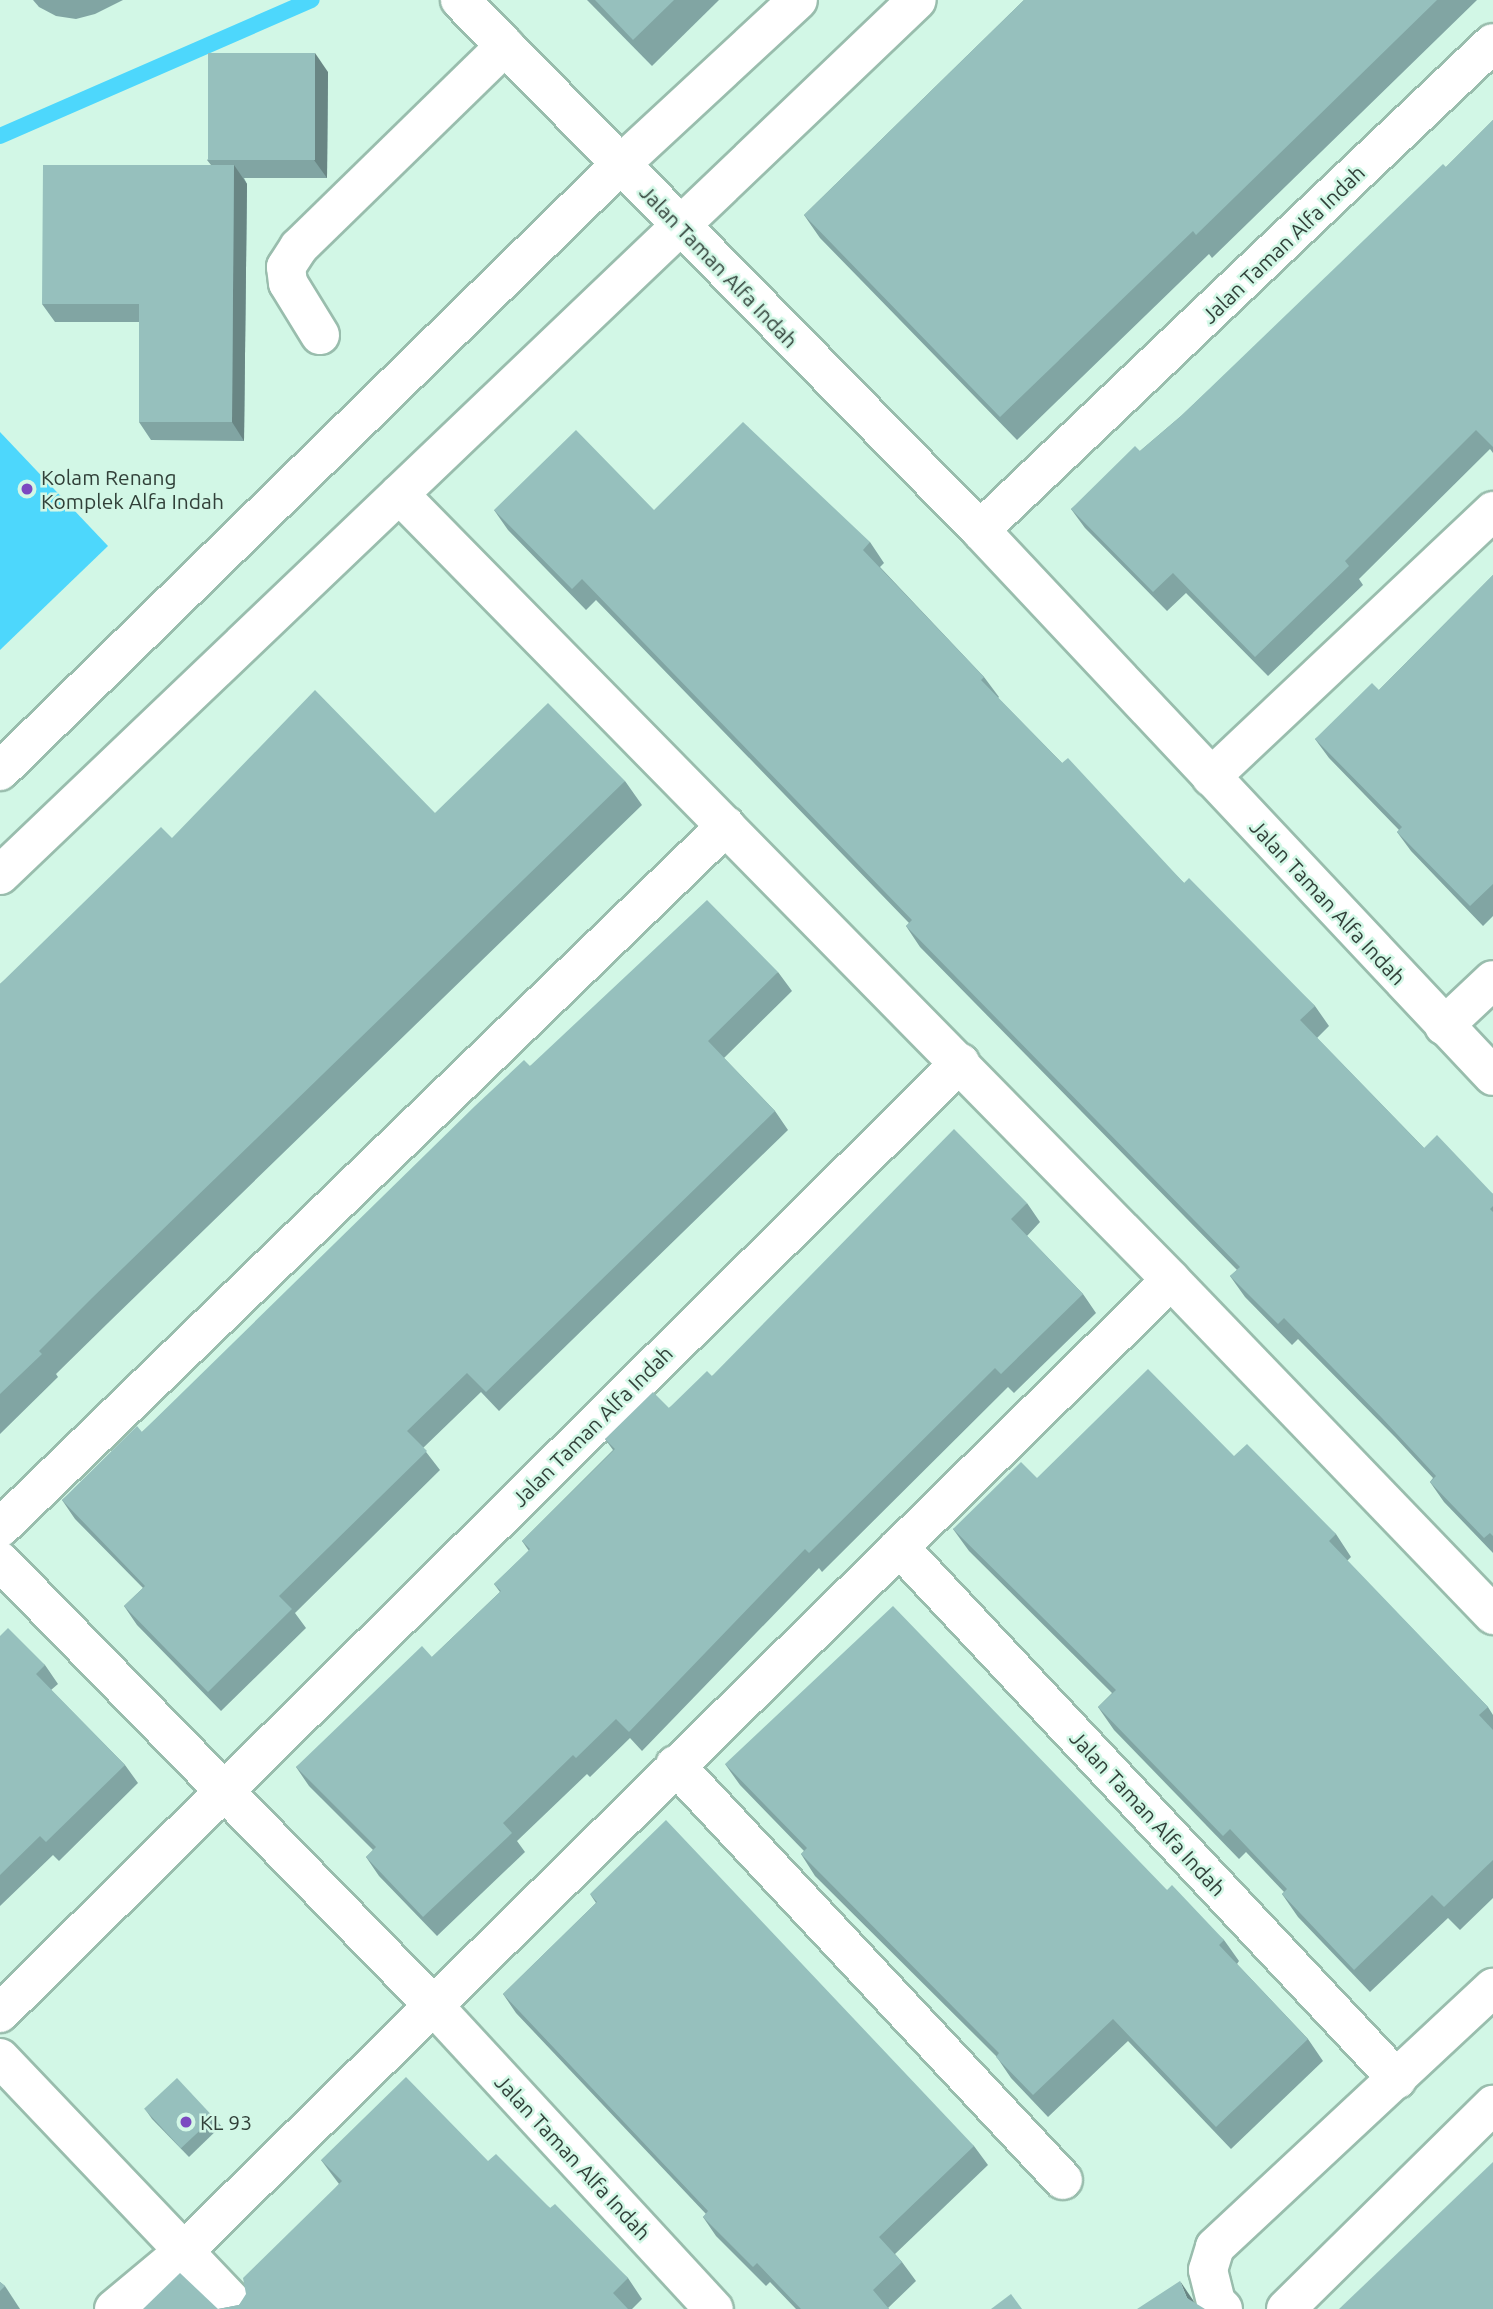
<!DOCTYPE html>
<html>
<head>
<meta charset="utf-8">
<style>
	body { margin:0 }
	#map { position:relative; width:1493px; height:2309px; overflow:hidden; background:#d2f7e6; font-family:Ubuntu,sans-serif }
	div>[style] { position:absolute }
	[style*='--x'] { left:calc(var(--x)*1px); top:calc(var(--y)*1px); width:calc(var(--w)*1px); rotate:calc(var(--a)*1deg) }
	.water>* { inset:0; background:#4dd7fc }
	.stream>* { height:16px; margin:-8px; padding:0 8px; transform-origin:8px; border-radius:8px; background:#4dd7fc }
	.roads { filter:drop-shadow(2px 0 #99bdad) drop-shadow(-2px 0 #99bdad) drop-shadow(0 2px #99bdad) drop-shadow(0 -2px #99bdad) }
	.minor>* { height:38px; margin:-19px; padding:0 19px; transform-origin:19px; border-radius:19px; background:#fff }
	.wall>* { inset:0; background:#81a5a3 }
	.shaded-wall>* { inset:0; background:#698684 }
	.building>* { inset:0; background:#96c0bd; transform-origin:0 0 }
	.dots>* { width:19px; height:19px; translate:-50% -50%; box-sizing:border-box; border:4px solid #d2f7e6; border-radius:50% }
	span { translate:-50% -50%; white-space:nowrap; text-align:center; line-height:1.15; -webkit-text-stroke:5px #d2f7e6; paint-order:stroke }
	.street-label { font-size:21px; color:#314039 }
	.poi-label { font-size:21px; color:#314039 }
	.left { translate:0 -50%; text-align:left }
</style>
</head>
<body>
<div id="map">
	<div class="water">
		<i style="clip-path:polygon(0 432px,108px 546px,0 650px)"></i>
	</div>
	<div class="stream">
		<i style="--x:0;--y:136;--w:340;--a:-23.6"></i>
	</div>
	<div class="roads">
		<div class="minor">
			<i style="--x:460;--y:0;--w:742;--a:45.55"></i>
			<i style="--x:980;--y:530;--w:749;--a:46.78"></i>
			<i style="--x:320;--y:335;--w:61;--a:-121.6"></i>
			<i style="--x:288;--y:283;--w:16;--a:-97"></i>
			<i style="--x:286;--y:267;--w:24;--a:-57"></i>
			<i style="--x:299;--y:247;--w:288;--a:-44.3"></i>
			<i style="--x:399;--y:494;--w:1102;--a:45.51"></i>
			<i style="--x:1171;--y:1280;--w:465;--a:46.1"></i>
			<i style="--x:980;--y:530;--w:707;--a:-43.51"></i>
			<i style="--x:0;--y:771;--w:868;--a:-44.35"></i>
			<i style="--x:621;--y:164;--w:241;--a:-42.8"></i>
			<i style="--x:1211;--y:777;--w:388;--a:-43.3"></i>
			<i style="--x:0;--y:875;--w:1267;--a:-43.66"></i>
			<i style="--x:1444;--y:1026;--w:67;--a:-43.2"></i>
			<i style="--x:0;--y:1528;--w:1010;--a:-44.04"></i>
			<i style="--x:899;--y:1547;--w:729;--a:46.89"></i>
			<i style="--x:0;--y:1561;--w:620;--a:45.72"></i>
			<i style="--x:433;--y:2005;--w:414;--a:47.3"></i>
			<i style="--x:675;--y:1765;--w:568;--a:46.93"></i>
			<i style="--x:0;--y:2013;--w:1351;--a:-44.7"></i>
			<i style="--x:0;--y:2058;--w:347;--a:46.4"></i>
			<i style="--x:114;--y:2309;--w:92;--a:-39.7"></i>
			<i style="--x:185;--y:2250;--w:1383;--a:-44.53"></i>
			<i style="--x:1223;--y:2309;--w:10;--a:-135"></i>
			<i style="--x:1216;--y:2302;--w:33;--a:-104"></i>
			<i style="--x:1208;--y:2270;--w:24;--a:-73"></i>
			<i style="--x:1215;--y:2247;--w:380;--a:-43"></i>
			<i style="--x:1286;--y:2309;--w:291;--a:-44.6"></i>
		</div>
	</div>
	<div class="wall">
		<i style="clip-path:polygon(33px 0,123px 0,95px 14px,76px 19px,56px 16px,39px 7px)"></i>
		<i style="clip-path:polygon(587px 0,719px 0,652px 66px)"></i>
		<i style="clip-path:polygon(1024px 0,1477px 0,1212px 258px,1209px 254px,1017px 440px,820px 238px,804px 215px)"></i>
		<i style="clip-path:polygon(328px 72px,327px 178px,244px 178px,247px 184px,244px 441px,151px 440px,139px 422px,139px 322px,55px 322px,42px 304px,211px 165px,207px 160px)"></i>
		<i style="clip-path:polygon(1493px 120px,1493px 453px,1490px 449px,1359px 579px,1363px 585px,1268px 676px,1186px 593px,1167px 611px,1085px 528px,1071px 509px,1140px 451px,1181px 416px,1446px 167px)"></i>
		<i style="clip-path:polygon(494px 510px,654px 510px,870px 542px,884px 563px,880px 567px,984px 677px,999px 697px,998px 698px,1062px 763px,1184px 883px,1315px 1006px,1329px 1026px,1317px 1038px,1424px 1148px,1493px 1194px,1493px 1553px,1444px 1502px,1430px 1482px,1433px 1478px,1396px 1438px,1298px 1339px,1292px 1345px,1245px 1297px,1230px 1276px,1237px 1270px,920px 947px,906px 926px,909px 923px,596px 600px,586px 610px,508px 530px)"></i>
		<i style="clip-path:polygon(1493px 575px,1493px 916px,1483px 926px,1411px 851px,1397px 832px,1399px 830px,1329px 758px,1315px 739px,1379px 690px)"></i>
		<i style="clip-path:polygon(625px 781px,642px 805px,108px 1323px,56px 1374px,58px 1377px,0 1434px,0 984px,172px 838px,435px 813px)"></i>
		<i style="clip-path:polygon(778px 972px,792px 991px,724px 1058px,775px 1111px,788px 1130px,499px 1411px,481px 1392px,423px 1448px,440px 1470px,295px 1613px,306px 1628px,221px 1711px,137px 1625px,124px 1606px,143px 1588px,75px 1519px,62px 1500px,142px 1432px,530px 1066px)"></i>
		<i style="clip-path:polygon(1027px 1203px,1040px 1222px,1027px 1236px,1083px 1294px,1096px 1313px,1014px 1393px,1008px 1387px,822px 1572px,819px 1568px,642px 1751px,630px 1738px,590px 1777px,587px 1774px,517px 1841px,525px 1852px,437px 1936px,379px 1876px,366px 1857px,373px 1850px,309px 1786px,296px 1767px,432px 1657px,500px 1592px,494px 1584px,529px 1551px,522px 1541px,613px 1450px,605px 1439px,669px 1408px,712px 1376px)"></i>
		<i style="clip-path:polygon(1234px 1456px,1336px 1534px,1351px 1557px,1347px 1561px,1488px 1707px,1493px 1715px,1493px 1898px,1460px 1930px,1448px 1918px,1370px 1992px,1298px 1917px,1282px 1894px,1284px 1892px,1246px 1852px,1239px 1859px,1114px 1730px,1098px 1707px,1112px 1693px,969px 1551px,953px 1529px,1037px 1478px)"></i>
		<i style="clip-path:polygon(0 1636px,45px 1665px,58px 1684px,51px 1690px,125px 1765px,138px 1783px,59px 1861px,53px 1855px,0 1906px)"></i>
		<i style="clip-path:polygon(725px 1764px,1167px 1890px,1224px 1940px,1239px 1961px,1237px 1964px,1308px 2039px,1323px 2061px,1231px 2149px,1128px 2041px,1048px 2117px,1011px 2078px,996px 2056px,815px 1876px,801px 1854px,804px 1851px,740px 1785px)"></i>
		<i style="clip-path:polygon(590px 1894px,974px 2146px,988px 2165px,895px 2254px,902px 2262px,916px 2281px,888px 2308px,889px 2309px,796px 2309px,770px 2282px,766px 2286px,716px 2236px,703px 2217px,706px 2214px,516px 2013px,503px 1994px,596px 1903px)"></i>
		<i style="clip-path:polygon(145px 2109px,214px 2117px,221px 2126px,189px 2157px,152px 2119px)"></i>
		<i style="clip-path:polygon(321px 2160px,488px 2161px,550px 2208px,628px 2278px,642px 2299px,632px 2309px,218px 2309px,239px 2305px,339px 2184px)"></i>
		<i style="clip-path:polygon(0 2282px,5px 2286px,20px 2309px,0 2309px)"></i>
	</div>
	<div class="shaded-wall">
		<i style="clip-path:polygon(315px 53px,328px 72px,327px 178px,314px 160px)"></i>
		<i style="clip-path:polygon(234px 165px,247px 184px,244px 441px,232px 422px)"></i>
		<i style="clip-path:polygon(1180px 2281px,1193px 2300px,1197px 2309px,1187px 2298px)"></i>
	</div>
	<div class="building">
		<i style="clip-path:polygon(595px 0,674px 0,633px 40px)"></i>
		<i style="clip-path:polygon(1024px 0,1437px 0,1196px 235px,1193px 231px,1000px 417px,804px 215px)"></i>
		<i style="left:208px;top:53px;width:107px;height:107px"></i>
		<i style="clip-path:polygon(1493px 120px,1493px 447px,1476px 430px,1345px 561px,1349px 566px,1255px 657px,1173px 573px,1153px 592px,1071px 509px,1135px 446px,1140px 451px,1181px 416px,1443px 164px,1446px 167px)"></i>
		<i style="clip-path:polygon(43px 165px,234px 165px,232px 422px,139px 422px,139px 304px,42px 304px)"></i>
		<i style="clip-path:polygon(743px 422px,870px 542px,863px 550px,984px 677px,981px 680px,1062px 763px,1068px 758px,1184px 883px,1189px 878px,1315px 1006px,1300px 1020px,1424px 1148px,1437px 1135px,1493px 1194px,1493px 1206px,1490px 1209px,1493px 1212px,1493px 1536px,1490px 1533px,1484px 1538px,1430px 1482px,1436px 1476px,1382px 1418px,1284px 1318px,1278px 1324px,1230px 1276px,1240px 1267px,906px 926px,912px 920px,582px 579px,572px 589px,494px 510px,576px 430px,654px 510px)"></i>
		<i style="clip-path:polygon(1493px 575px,1493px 884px,1470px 906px,1397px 832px,1402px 827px,1315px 739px,1372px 683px,1379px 690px)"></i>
		<i style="clip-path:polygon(315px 690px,435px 813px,548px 703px,625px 781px,91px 1299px,39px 1351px,42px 1354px,0 1394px,0 984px,161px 827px,172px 838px)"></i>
		<i style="clip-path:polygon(707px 900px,778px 972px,708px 1041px,775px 1111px,486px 1392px,467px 1373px,407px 1431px,427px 1451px,279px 1596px,292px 1609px,208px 1692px,124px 1606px,145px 1586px,62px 1500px,137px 1426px,142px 1432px,475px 1106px,524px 1060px,530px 1066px)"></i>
		<i style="clip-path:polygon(954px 1129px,1027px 1203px,1011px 1219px,1083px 1294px,1001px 1374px,995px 1368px,809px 1553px,805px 1549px,629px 1732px,616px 1719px,576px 1758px,573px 1755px,503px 1823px,512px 1833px,423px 1917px,366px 1857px,376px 1847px,296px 1767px,422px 1646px,432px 1657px,501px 1591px,494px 1584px,530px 1549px,522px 1541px,615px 1449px,605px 1439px,653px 1392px,669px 1408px,707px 1371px,712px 1376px)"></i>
		<i style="clip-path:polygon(1148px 1369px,1234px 1456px,1247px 1444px,1336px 1534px,1329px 1541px,1488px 1707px,1479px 1715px,1493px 1730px,1493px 1860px,1444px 1907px,1432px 1895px,1354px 1970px,1282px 1894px,1287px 1889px,1230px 1829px,1223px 1836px,1098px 1707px,1116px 1690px,953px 1529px,1021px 1462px,1037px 1478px)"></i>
		<i style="clip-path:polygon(893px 1606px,1167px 1890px,1172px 1885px,1224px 1940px,1219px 1945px,1308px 2039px,1216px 2127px,1113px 2019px,1033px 2095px,996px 2057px,999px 2053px,801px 1854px,807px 1848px,725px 1764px)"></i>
		<i style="clip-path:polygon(8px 1628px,45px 1665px,36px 1674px,125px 1765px,46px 1842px,40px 1836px,0 1875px,0 1636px)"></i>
		<i style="clip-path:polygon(666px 1820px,974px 2146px,879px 2237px,902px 2262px,873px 2290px,889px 2309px,801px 2309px,757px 2263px,753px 2267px,703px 2217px,708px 2211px,503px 1994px,597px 1902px,590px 1894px)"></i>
		<i style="clip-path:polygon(406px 2077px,488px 2161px,496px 2154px,550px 2208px,555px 2204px,628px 2278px,613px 2293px,628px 2309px,218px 2309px,239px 2305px,246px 2294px,243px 2278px,342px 2181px,321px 2160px)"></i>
		<i style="left:177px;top:2078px;width:54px;height:45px;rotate:47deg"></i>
		<i style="clip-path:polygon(1493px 2162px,1493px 2309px,1339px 2309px)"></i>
		<i style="clip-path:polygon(180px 2273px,218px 2309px,143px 2309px)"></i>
		<i style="clip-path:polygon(1180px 2281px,1187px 2298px,1205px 2309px,1137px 2309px)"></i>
		<i style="clip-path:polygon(0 2282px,5px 2286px,0 2291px)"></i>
		<i style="clip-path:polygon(1011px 2294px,1022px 2309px,991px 2309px)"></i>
	</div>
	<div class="dots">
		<i style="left:27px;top:489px;background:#7b49c1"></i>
		<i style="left:186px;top:2122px;background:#7b49c1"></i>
	</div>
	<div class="street-label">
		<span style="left:1283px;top:244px;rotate:-44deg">Jalan Taman Alfa Indah</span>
		<span style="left:719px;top:266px;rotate:46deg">Jalan Taman Alfa Indah</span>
		<span style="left:1328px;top:902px;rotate:47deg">Jalan Taman Alfa Indah</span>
		<span style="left:592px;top:1426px;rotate:-45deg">Jalan Taman Alfa Indah</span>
		<span style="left:1148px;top:1813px;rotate:47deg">Jalan Taman Alfa Indah</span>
		<span style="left:573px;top:2157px;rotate:47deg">Jalan Taman Alfa Indah</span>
	</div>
	<div class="poi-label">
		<span class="left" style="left:41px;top:489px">Kolam Renang<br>Komplek Alfa Indah</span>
		<span class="left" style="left:200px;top:2122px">KL 93</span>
	</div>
</div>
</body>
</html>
